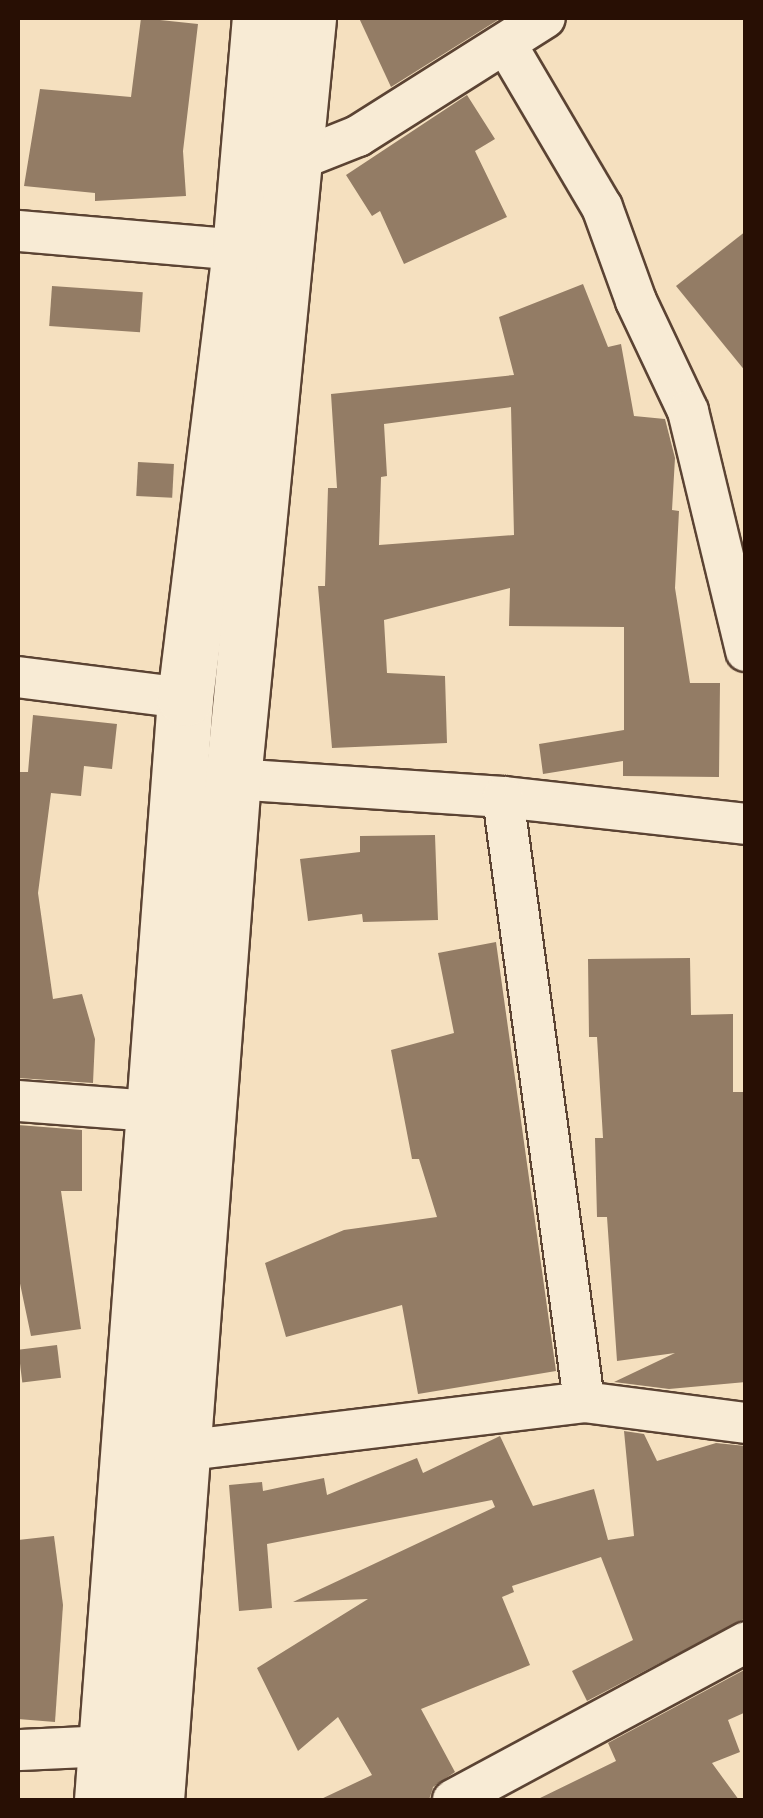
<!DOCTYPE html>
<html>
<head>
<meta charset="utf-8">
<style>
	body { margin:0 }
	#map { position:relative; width:763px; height:1818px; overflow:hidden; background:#f5e0bf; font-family:"EB Garamond",serif }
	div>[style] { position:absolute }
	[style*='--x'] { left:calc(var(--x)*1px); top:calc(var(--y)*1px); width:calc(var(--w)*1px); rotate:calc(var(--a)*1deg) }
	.building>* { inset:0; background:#937c65; transform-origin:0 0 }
	.roads { filter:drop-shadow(2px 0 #5b4333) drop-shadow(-2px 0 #5b4333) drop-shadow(0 2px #5b4333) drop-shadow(0 -2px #5b4333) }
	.minor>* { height:40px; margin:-20px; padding:0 20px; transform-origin:20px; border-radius:20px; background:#f8ebd5 }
	.secondary>* { height:55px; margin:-27.5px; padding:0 27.5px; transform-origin:27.5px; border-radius:27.5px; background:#f8ebd5 }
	span { translate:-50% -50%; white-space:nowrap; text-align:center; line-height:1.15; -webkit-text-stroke:10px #f8ebd5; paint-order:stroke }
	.frame { position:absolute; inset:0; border:20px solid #280f04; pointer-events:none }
</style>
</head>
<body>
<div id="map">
	<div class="building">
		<i style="clip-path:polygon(141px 18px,198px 24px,183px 151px,186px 196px,95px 201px,95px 193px,24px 186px,40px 89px,131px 97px)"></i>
		<i style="clip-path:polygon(359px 18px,501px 18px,391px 87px)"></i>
		<i style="clip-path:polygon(467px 95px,495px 139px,475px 151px,507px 217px,404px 264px,380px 211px,372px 216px,346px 175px)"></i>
		<i style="clip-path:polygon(746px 231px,746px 372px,676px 286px)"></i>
		<i style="clip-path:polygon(evenodd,583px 284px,608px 347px,621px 344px,634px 416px,665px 419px,675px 458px,672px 510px,679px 511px,675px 588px,690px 683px,720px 683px,719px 777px,623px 776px,623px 761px,543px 774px,539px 744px,624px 730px,624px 627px,509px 626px,510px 588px,384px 620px,387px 673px,445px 676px,447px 743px,332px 748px,318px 586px,325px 586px,328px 488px,337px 488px,331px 394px,514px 375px,499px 317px,583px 284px,511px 407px,514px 535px,379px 545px,381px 477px,387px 476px,384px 424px,511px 407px)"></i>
		<i style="left:52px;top:286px;width:91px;height:40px;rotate:4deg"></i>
		<i style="left:138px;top:462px;width:36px;height:34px;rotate:3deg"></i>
		<i style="clip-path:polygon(33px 715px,117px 724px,112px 769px,84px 766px,81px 796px,51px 793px,38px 893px,53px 999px,82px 994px,95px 1039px,93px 1083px,18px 1078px,18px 772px,28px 772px)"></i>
		<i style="clip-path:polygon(435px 835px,438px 920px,363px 922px,362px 914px,308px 921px,300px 859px,360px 852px,360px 836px)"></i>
		<i style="clip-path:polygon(496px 942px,556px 1371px,418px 1394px,402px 1305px,286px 1337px,265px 1263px,344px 1230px,437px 1217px,419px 1159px,412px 1159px,391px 1050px,454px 1033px,438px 953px)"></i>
		<i style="clip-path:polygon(690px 958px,691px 1015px,733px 1014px,733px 1092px,746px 1092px,746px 1382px,669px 1389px,614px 1382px,675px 1353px,617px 1361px,607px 1217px,597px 1217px,595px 1138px,603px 1138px,597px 1037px,589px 1037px,588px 959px)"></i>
		<i style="clip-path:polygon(18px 1125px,82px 1130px,82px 1191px,61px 1191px,81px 1329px,31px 1336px,18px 1274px)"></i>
		<i style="left:57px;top:1345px;width:33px;height:39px;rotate:83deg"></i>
		<i style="clip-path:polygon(624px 1431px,644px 1434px,657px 1461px,716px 1443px,746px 1446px,746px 1618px,587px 1701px,572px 1671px,633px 1640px,601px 1557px,512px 1586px,514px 1592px,502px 1597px,530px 1665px,421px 1709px,455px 1772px,433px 1787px,429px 1800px,319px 1800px,372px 1775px,338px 1717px,298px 1751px,257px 1668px,368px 1599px,293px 1602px,495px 1507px,492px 1500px,267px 1544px,272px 1608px,239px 1611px,229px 1485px,262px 1482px,263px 1491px,324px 1478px,327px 1495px,417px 1458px,423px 1473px,500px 1436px,533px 1506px,594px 1489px,608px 1540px,634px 1536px)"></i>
		<i style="clip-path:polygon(54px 1536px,63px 1605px,55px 1722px,18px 1719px,18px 1540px)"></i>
		<i style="clip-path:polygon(746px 1669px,746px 1712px,728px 1720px,740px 1752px,712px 1763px,739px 1800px,536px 1800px,616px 1761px,608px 1743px)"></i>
	</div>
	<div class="roads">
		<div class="minor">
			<i style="--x:507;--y:46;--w:187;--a:59.5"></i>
			<i style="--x:602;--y:207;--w:100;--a:70.1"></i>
			<i style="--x:636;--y:301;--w:122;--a:64.7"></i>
			<i style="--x:688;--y:411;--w:247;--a:76.4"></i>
			<i style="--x:295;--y:161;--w:68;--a:-21.6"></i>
			<i style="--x:358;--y:136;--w:221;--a:-32.3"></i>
			<i style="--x:18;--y:231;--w:223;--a:4.9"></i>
			<i style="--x:18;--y:677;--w:168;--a:7.2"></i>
			<i style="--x:233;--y:779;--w:271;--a:3.8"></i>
			<i style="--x:503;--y:797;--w:244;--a:6.3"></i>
			<i style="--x:503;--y:797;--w:610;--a:82.37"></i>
			<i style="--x:18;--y:1101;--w:134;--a:4.3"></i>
			<i style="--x:181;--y:1451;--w:406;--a:-6.9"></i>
			<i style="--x:584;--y:1402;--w:163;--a:7.4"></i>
			<i style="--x:18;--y:1750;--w:87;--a:-2.6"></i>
			<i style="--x:453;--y:1800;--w:333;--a:-28.3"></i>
		</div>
		<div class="secondary">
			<i style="--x:102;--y:1800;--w:1105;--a:-85.69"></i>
			<i style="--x:185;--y:698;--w:451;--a:-83"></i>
			<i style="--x:240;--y:250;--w:233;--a:-85.1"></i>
			<i style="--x:156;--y:1800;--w:1024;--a:-85.69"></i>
			<i style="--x:233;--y:779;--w:765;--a:-84.37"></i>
		</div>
	</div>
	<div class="frame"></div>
</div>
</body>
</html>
